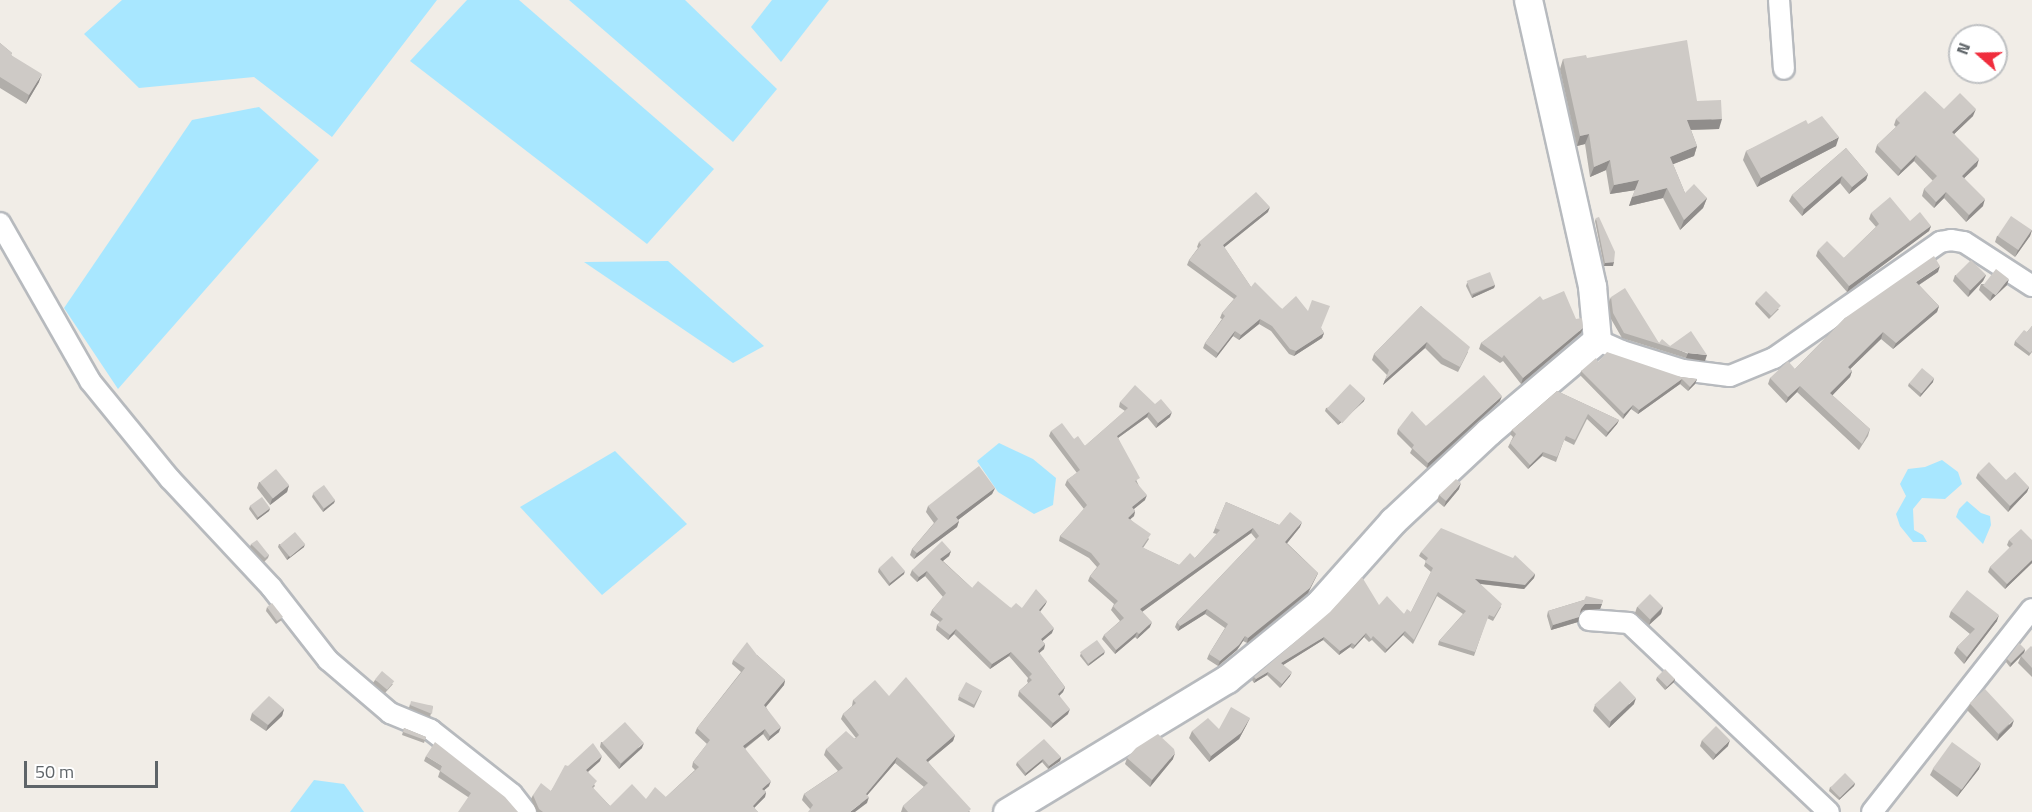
<!DOCTYPE html>
<html>
<head>
<meta charset="utf-8">
<style>
	body { margin:0 }
	#map { position:relative; width:2032px; height:812px; overflow:hidden; background:#f1ede7; font-family:"Titillium Web",sans-serif }
	div>[style] { position:absolute }
	[style*='--x'] { left:calc(var(--x)*1px); top:calc(var(--y)*1px); width:calc(var(--w)*1px); rotate:calc(var(--a)*1deg) }
	.water>* { inset:0; background:#a8e7ff }
	.roads { filter:drop-shadow(2px 0 #b7babe) drop-shadow(-2px 0 #b7babe) drop-shadow(0 2px #b7babe) drop-shadow(0 -2px #b7babe) }
	.street>* { height:20px; margin:-10px; padding:0 10px; transform-origin:10px; border-radius:10px; background:#fff }
	.secondary>* { height:27px; margin:-13.5px; padding:0 13.5px; transform-origin:13.5px; border-radius:13.5px; background:#fff }
	.wall>* { inset:0; background:#b1aeaa }
	.shaded-wall>* { inset:0; background:#908d8b }
	.building>* { inset:0; background:#cecac6; transform-origin:0 0 }
	span { translate:-50% -50%; white-space:nowrap; text-align:center; line-height:1.15; -webkit-text-stroke:5px #fff; paint-order:stroke }
	.north { position:absolute; left:1948px; top:24px; width:60px; height:60px; box-sizing:border-box; background:#fff; border:2px solid #bfc1c3; border-radius:50%; rotate:290deg; font-size:16px; font-weight:700; line-height:24px; text-align:center; color:#5e6468 }
	.north::after { content:''; display:block; margin:auto; width:21px; height:27px; background:#f02d3d; clip-path:polygon(50% 0,100% 100%,50% 72%,0 100%) }
	.scale { position:absolute; left:24px; top:761px; width:134px; height:27px; box-sizing:border-box; border:3px solid #5e6468; border-top:0; padding-left:8px; font-size:18px; line-height:21px; white-space:nowrap; color:#5e6468; -webkit-text-stroke:4px #fff; paint-order:stroke }
</style>
</head>
<body>
<div id="map">
	<div class="water">
		<i style="clip-path:polygon(122px 0,437px 0,332px 137px,254px 77px,139px 88px,84px 34px)"></i>
		<i style="clip-path:polygon(467px 0,519px 0,714px 169px,647px 244px,410px 61px)"></i>
		<i style="clip-path:polygon(569px 0,685px 0,777px 89px,733px 142px)"></i>
		<i style="clip-path:polygon(772px 0,829px 0,781px 62px,751px 27px)"></i>
		<i style="clip-path:polygon(259px 107px,319px 160px,118px 389px,64px 308px,192px 120px)"></i>
		<i style="clip-path:polygon(668px 261px,764px 346px,733px 363px,584px 262px)"></i>
		<i style="clip-path:polygon(999px 443px,1033px 459px,1056px 478px,1053px 505px,1034px 514px,998px 492px,977px 461px)"></i>
		<i style="clip-path:polygon(615px 451px,687px 524px,602px 595px,520px 507px)"></i>
		<i style="clip-path:polygon(1942px 460px,1958px 472px,1962px 484px,1945px 499px,1922px 498px,1913px 509px,1914px 530px,1923px 535px,1927px 542px,1913px 542px,1900px 526px,1896px 514px,1906px 496px,1900px 484px,1908px 469px,1925px 467px)"></i>
		<i style="clip-path:polygon(1967px 501px,1981px 513px,1990px 516px,1991px 525px,1983px 544px,1956px 517px,1959px 509px)"></i>
		<i style="clip-path:polygon(314px 780px,344px 784px,364px 812px,290px 812px)"></i>
	</div>
	<div class="roads">
		<div class="street">
			<i style="--x:1779;--y:0;--w:69;--a:85.9"></i>
			<i style="--x:0;--y:223;--w:182;--a:60.3"></i>
			<i style="--x:90;--y:381;--w:127;--a:50.8"></i>
			<i style="--x:170;--y:479;--w:148;--a:46.9"></i>
			<i style="--x:271;--y:587;--w:93;--a:52"></i>
			<i style="--x:328;--y:660;--w:82;--a:40.5"></i>
			<i style="--x:390;--y:713;--w:44;--a:22.5"></i>
			<i style="--x:431;--y:730;--w:103;--a:38.3"></i>
			<i style="--x:512;--y:794;--w:23;--a:52"></i>
			<i style="--x:1597;--y:340;--w:27;--a:24"></i>
			<i style="--x:1622;--y:351;--w:64;--a:17.3"></i>
			<i style="--x:1683;--y:370;--w:47;--a:7.3"></i>
			<i style="--x:1730;--y:376;--w:48;--a:-22.2"></i>
			<i style="--x:1774;--y:358;--w:203;--a:-34.9"></i>
			<i style="--x:1940;--y:242;--w:11;--a:-10"></i>
			<i style="--x:1951;--y:240;--w:13;--a:9"></i>
			<i style="--x:1964;--y:242;--w:81;--a:32.9"></i>
			<i style="--x:1589;--y:620;--w:40;--a:4.3"></i>
			<i style="--x:1629;--y:623;--w:275;--a:43.4"></i>
			<i style="--x:1872;--y:812;--w:258;--a:-51.8"></i>
		</div>
		<div class="secondary">
			<i style="--x:1007;--y:812;--w:257;--a:-31.2"></i>
			<i style="--x:1227;--y:679;--w:119;--a:-39.2"></i>
			<i style="--x:1319;--y:604;--w:111;--a:-48.3"></i>
			<i style="--x:1393;--y:521;--w:130;--a:-43.1"></i>
			<i style="--x:1488;--y:432;--w:143;--a:-40.2"></i>
			<i style="--x:1597;--y:340;--w:54;--a:-95.3"></i>
			<i style="--x:1592;--y:286;--w:293;--a:-102.6"></i>
		</div>
	</div>
	<div class="wall">
		<i style="clip-path:polygon(0 43px,12px 53px,11px 55px,39px 82px,26px 104px,0 88px)"></i>
		<i style="clip-path:polygon(1587px 58px,1697px 101px,1719px 129px,1691px 130px,1697px 146px,1694px 156px,1673px 164px,1685px 193px,1707px 198px,1703px 208px,1680px 230px,1663px 198px,1629px 206px,1635px 190px,1610px 194px,1606px 170px,1590px 177px,1585px 144px,1577px 146px,1560px 69px,1563px 59px)"></i>
		<i style="clip-path:polygon(1944px 109px,1973px 116px,1954px 134px,1977px 166px,1964px 178px,1983px 206px,1966px 222px,1944px 198px,1934px 208px,1922px 196px,1924px 189px,1933px 181px,1914px 161px,1898px 176px,1875px 152px,1877px 145px,1896px 127px,1894px 125px,1896px 119px)"></i>
		<i style="clip-path:polygon(1808px 124px,1836px 146px,1757px 187px,1743px 160px,1746px 151px)"></i>
		<i style="clip-path:polygon(1846px 148px,1868px 174px,1866px 180px,1849px 194px,1840px 183px,1802px 216px,1789px 201px,1792px 195px)"></i>
		<i style="clip-path:polygon(1268px 212px,1224px 247px,1251px 287px,1282px 309px,1321px 328px,1324px 333px,1322px 338px,1294px 356px,1289px 354px,1271px 331px,1259px 324px,1239px 340px,1233px 336px,1216px 358px,1203px 348px,1205px 343px,1222px 319px,1220px 318px,1222px 313px,1234px 299px,1187px 265px,1189px 260px,1198px 248px,1197px 247px,1199px 242px)"></i>
		<i style="clip-path:polygon(1871px 213px,1931px 226px,1929px 231px,1847px 292px,1816px 256px,1818px 250px,1844px 258px,1876px 227px,1869px 219px)"></i>
		<i style="clip-path:polygon(1596px 218px,1613px 266px,1604px 266px,1595px 221px)"></i>
		<i style="clip-path:polygon(2032px 230px,2030px 236px,2015px 257px,1995px 242px,1997px 236px)"></i>
		<i style="clip-path:polygon(1938px 272px,1919px 285px,1939px 306px,1937px 312px,1893px 349px,1881px 339px,1850px 369px,1852px 371px,1850px 377px,1832px 395px,1870px 429px,1868px 436px,1859px 450px,1797px 392px,1786px 403px,1768px 384px,1770px 378px,1795px 369px,1845px 318px)"></i>
		<i style="clip-path:polygon(1955px 275px,1986px 275px,1983px 281px,1968px 297px,1953px 281px)"></i>
		<i style="clip-path:polygon(1467px 283px,1495px 285px,1494px 288px,1472px 298px,1466px 286px)"></i>
		<i style="clip-path:polygon(1981px 284px,2007px 285px,1990px 301px,1979px 290px)"></i>
		<i style="clip-path:polygon(1611px 297px,1659px 343px,1670px 346px,1705px 361px,1686px 358px,1622px 338px,1611px 319px,1609px 302px)"></i>
		<i style="clip-path:polygon(1543px 300px,1581px 333px,1521px 384px,1503px 361px,1500px 363px,1479px 349px,1481px 343px)"></i>
		<i style="clip-path:polygon(1756px 301px,1779px 309px,1769px 319px,1755px 304px)"></i>
		<i style="clip-path:polygon(1421px 306px,1468px 352px,1458px 372px,1441px 364px,1425px 348px,1383px 385px,1387px 375px,1372px 360px,1374px 354px)"></i>
		<i style="clip-path:polygon(2032px 326px,2032px 352px,2029px 356px,2014px 345px,2015px 341px,2027px 332px)"></i>
		<i style="clip-path:polygon(1598px 362px,1681px 377px,1697px 379px,1695px 384px,1688px 391px,1680px 384px,1638px 414px,1631px 409px,1623px 419px,1580px 375px,1581px 371px)"></i>
		<i style="clip-path:polygon(1933px 382px,1920px 397px,1908px 386px,1909px 383px)"></i>
		<i style="clip-path:polygon(1557px 391px,1619px 420px,1617px 424px,1606px 437px,1587px 419px,1574px 445px,1564px 440px,1556px 462px,1542px 456px,1528px 469px,1508px 447px,1513px 437px,1510px 434px,1512px 430px)"></i>
		<i style="clip-path:polygon(1364px 401px,1338px 425px,1325px 411px,1326px 408px)"></i>
		<i style="clip-path:polygon(1500px 401px,1427px 468px,1410px 453px,1412px 449px,1397px 434px,1398px 429px,1426px 426px)"></i>
		<i style="clip-path:polygon(1120px 402px,1155px 404px,1170px 417px,1156px 428px,1147px 417px,1118px 438px,1145px 500px,1134px 509px,1135px 511px,1134px 516px,1130px 519px,1149px 539px,1143px 548px,1179px 565px,1195px 558px,1217px 534px,1213px 533px,1226px 502px,1279px 525px,1300px 527px,1287px 543px,1318px 573px,1308px 593px,1247px 643px,1243px 641px,1237px 650px,1218px 666px,1207px 659px,1209px 654px,1225px 628px,1205px 614px,1178px 631px,1175px 627px,1177px 622px,1256px 539px,1251px 533px,1142px 612px,1150px 627px,1137px 639px,1135px 637px,1115px 654px,1102px 639px,1104px 635px,1120px 621px,1111px 610px,1114px 604px,1088px 581px,1090px 576px,1097px 567px,1089px 558px,1059px 541px,1060px 536px,1084px 509px,1065px 485px,1067px 480px,1077px 473px,1049px 436px,1051px 431px,1074px 439px,1085px 446px,1125px 411px,1119px 407px)"></i>
		<i style="clip-path:polygon(1978px 473px,2006px 480px,2029px 487px,2027px 492px,2008px 512px,1976px 478px)"></i>
		<i style="clip-path:polygon(259px 482px,289px 485px,287px 492px,270px 505px,257px 488px)"></i>
		<i style="clip-path:polygon(995px 488px,992px 494px,958px 520px,959px 521px,957px 527px,914px 559px,910px 555px,912px 549px,934px 523px,926px 512px,928px 506px)"></i>
		<i style="clip-path:polygon(1459px 489px,1444px 507px,1437px 501px,1439px 495px)"></i>
		<i style="clip-path:polygon(313px 494px,335px 500px,334px 503px,323px 512px,312px 497px)"></i>
		<i style="clip-path:polygon(250px 506px,270px 508px,269px 511px,257px 520px,249px 509px)"></i>
		<i style="clip-path:polygon(2009px 540px,2032px 540px,2032px 563px,2005px 589px,1988px 572px,1990px 567px,2010px 548px,2007px 545px)"></i>
		<i style="clip-path:polygon(251px 544px,269px 555px,268px 558px,264px 562px,250px 547px)"></i>
		<i style="clip-path:polygon(279px 544px,304px 547px,287px 560px,278px 547px)"></i>
		<i style="clip-path:polygon(951px 551px,949px 556px,943px 561px,972px 588px,1011px 608px,1022px 608px,1047px 601px,1045px 605px,1040px 612px,1052px 633px,1042px 641px,1045px 644px,1044px 649px,1039px 653px,1065px 687px,1063px 692px,1059px 696px,1068px 714px,1051px 728px,1018px 696px,1019px 691px,1028px 683px,1027px 681px,1028px 678px,1009px 656px,990px 669px,954px 634px,948px 640px,936px 630px,937px 625px,940px 622px,930px 615px,932px 610px,943px 597px,925px 576px,917px 582px,910px 575px,912px 570px)"></i>
		<i style="clip-path:polygon(1421px 552px,1535px 574px,1534px 578px,1524px 589px,1480px 584px,1501px 607px,1493px 621px,1487px 618px,1474px 656px,1438px 645px,1439px 641px,1463px 614px,1437px 596px,1413px 644px,1403px 635px,1385px 653px,1372px 640px,1369px 642px,1364px 637px,1353px 649px,1350px 647px,1339px 655px,1323px 640px,1283px 665px,1290px 676px,1280px 688px,1267px 675px,1254px 683px,1252px 680px,1254px 677px,1379px 605px,1404px 614px,1411px 612px,1431px 572px,1424px 566px,1426px 561px,1419px 556px)"></i>
		<i style="clip-path:polygon(879px 568px,904px 574px,889px 586px,878px 572px)"></i>
		<i style="clip-path:polygon(1584px 600px,1603px 600px,1600px 609px,1583px 610px,1580px 613px,1578px 622px,1551px 630px,1547px 616px,1548px 611px)"></i>
		<i style="clip-path:polygon(267px 607px,282px 620px,276px 624px,266px 611px)"></i>
		<i style="clip-path:polygon(1637px 607px,1663px 607px,1661px 614px,1649px 625px,1635px 613px)"></i>
		<i style="clip-path:polygon(1951px 611px,1997px 621px,1964px 664px,1954px 653px,1957px 647px,1970px 634px,1949px 617px)"></i>
		<i style="clip-path:polygon(2032px 647px,2032px 677px,2018px 663px,2021px 656px)"></i>
		<i style="clip-path:polygon(2025px 649px,2024px 653px,2010px 667px,2006px 662px,2007px 659px)"></i>
		<i style="clip-path:polygon(1081px 653px,1104px 654px,1088px 666px,1080px 656px)"></i>
		<i style="clip-path:polygon(757px 655px,785px 680px,784px 685px,766px 707px,779px 732px,768px 741px,763px 734px,745px 749px,769px 786px,764px 790px,766px 792px,765px 797px,754px 808px,758px 812px,537px 812px,531px 799px,533px 795px,551px 791px,568px 766px,600px 761px,588px 772px,595px 786px,593px 788px,610px 806px,646px 799px,666px 797px,695px 770px,692px 767px,693px 762px,707px 744px,695px 733px,697px 728px,741px 672px,732px 664px,733px 660px)"></i>
		<i style="clip-path:polygon(1657px 677px,1675px 679px,1674px 682px,1665px 690px,1656px 680px)"></i>
		<i style="clip-path:polygon(375px 680px,393px 684px,385px 693px,373px 683px)"></i>
		<i style="clip-path:polygon(982px 691px,974px 708px,958px 700px,959px 696px)"></i>
		<i style="clip-path:polygon(889px 696px,955px 735px,953px 741px,928px 762px,970px 812px,901px 812px,903px 806px,924px 787px,895px 763px,867px 795px,867px 803px,810px 809px,802px 800px,804px 794px,838px 771px,824px 755px,826px 749px,856px 738px,841px 719px,843px 714px,852px 706px,853px 700px)"></i>
		<i style="clip-path:polygon(410px 704px,433px 706px,430px 717px,409px 708px)"></i>
		<i style="clip-path:polygon(1634px 704px,1609px 728px,1593px 711px,1595px 705px)"></i>
		<i style="clip-path:polygon(1970px 704px,2012px 726px,1997px 741px,1967px 710px)"></i>
		<i style="clip-path:polygon(284px 709px,282px 716px,266px 731px,250px 720px,252px 713px)"></i>
		<i style="clip-path:polygon(1247px 724px,1239px 739px,1209px 762px,1189px 738px,1192px 731px,1219px 729px)"></i>
		<i style="clip-path:polygon(404px 728px,426px 737px,424px 743px,402px 735px)"></i>
		<i style="clip-path:polygon(1702px 740px,1728px 746px,1713px 760px,1700px 746px)"></i>
		<i style="clip-path:polygon(601px 742px,642px 748px,619px 769px,600px 747px)"></i>
		<i style="clip-path:polygon(426px 756px,518px 812px,468px 797px,438px 777px,440px 771px,424px 761px)"></i>
		<i style="clip-path:polygon(1061px 757px,1060px 761px,1048px 769px,1042px 762px,1025px 776px,1016px 765px,1017px 762px)"></i>
		<i style="clip-path:polygon(1127px 758px,1173px 759px,1150px 787px,1125px 764px)"></i>
		<i style="clip-path:polygon(1933px 769px,1979px 769px,1957px 797px,1930px 775px)"></i>
		<i style="clip-path:polygon(1855px 783px,1854px 786px,1839px 800px,1829px 791px,1830px 787px)"></i>
	</div>
	<div class="shaded-wall">
		<i style="clip-path:polygon(42px 74px,39px 82px,26px 104px,29px 95px)"></i>
		<i style="clip-path:polygon(1976px 109px,1973px 116px,1950px 138px,1952px 132px)"></i>
		<i style="clip-path:polygon(1722px 119px,1719px 129px,1683px 130px,1687px 120px)"></i>
		<i style="clip-path:polygon(1589px 134px,1585px 144px,1577px 146px,1580px 136px)"></i>
		<i style="clip-path:polygon(1839px 137px,1836px 146px,1757px 187px,1761px 178px)"></i>
		<i style="clip-path:polygon(1697px 146px,1694px 156px,1666px 167px,1670px 157px)"></i>
		<i style="clip-path:polygon(1916px 155px,1914px 161px,1898px 176px,1901px 170px)"></i>
		<i style="clip-path:polygon(1979px 159px,1977px 166px,1960px 182px,1962px 176px)"></i>
		<i style="clip-path:polygon(1610px 160px,1606px 170px,1590px 177px,1594px 167px)"></i>
		<i style="clip-path:polygon(1868px 174px,1866px 180px,1849px 194px,1852px 187px)"></i>
		<i style="clip-path:polygon(1842px 176px,1840px 183px,1802px 216px,1804px 209px)"></i>
		<i style="clip-path:polygon(1639px 180px,1636px 190px,1610px 194px,1614px 185px)"></i>
		<i style="clip-path:polygon(1667px 188px,1663px 198px,1629px 206px,1632px 197px)"></i>
		<i style="clip-path:polygon(1946px 192px,1944px 198px,1934px 208px,1936px 202px)"></i>
		<i style="clip-path:polygon(1707px 198px,1703px 208px,1680px 230px,1684px 220px)"></i>
		<i style="clip-path:polygon(1985px 199px,1983px 206px,1966px 222px,1969px 215px)"></i>
		<i style="clip-path:polygon(1270px 207px,1268px 212px,1221px 250px,1223px 245px)"></i>
		<i style="clip-path:polygon(1931px 226px,1929px 231px,1847px 292px,1849px 286px)"></i>
		<i style="clip-path:polygon(2032px 230px,2030px 236px,2015px 257px,2018px 250px)"></i>
		<i style="clip-path:polygon(1614px 262px,1613px 266px,1604px 266px,1605px 263px)"></i>
		<i style="clip-path:polygon(1940px 266px,1938px 272px,1914px 288px,1916px 282px)"></i>
		<i style="clip-path:polygon(1986px 275px,1983px 281px,1968px 297px,1970px 290px)"></i>
		<i style="clip-path:polygon(2009px 279px,2007px 285px,1990px 301px,1992px 295px)"></i>
		<i style="clip-path:polygon(1495px 285px,1494px 288px,1472px 298px,1473px 295px)"></i>
		<i style="clip-path:polygon(1939px 306px,1937px 312px,1893px 349px,1896px 343px)"></i>
		<i style="clip-path:polygon(1260px 319px,1259px 324px,1239px 340px,1241px 335px)"></i>
		<i style="clip-path:polygon(1583px 328px,1581px 333px,1521px 384px,1523px 378px)"></i>
		<i style="clip-path:polygon(1235px 331px,1233px 336px,1216px 358px,1218px 353px)"></i>
		<i style="clip-path:polygon(1883px 332px,1881px 339px,1846px 373px,1848px 367px)"></i>
		<i style="clip-path:polygon(1324px 333px,1322px 338px,1294px 356px,1296px 351px)"></i>
		<i style="clip-path:polygon(1427px 342px,1425px 348px,1383px 385px,1385px 380px)"></i>
		<i style="clip-path:polygon(1688px 353px,1707px 355px,1705px 361px,1686px 358px)"></i>
		<i style="clip-path:polygon(1852px 371px,1850px 377px,1828px 400px,1830px 393px)"></i>
		<i style="clip-path:polygon(1934px 378px,1933px 382px,1920px 397px,1921px 393px)"></i>
		<i style="clip-path:polygon(1682px 379px,1680px 384px,1638px 414px,1639px 410px)"></i>
		<i style="clip-path:polygon(1697px 379px,1695px 384px,1688px 391px,1690px 387px)"></i>
		<i style="clip-path:polygon(1800px 386px,1797px 392px,1786px 403px,1788px 397px)"></i>
		<i style="clip-path:polygon(1502px 396px,1500px 401px,1427px 468px,1428px 463px)"></i>
		<i style="clip-path:polygon(1365px 398px,1364px 401px,1338px 425px,1340px 422px)"></i>
		<i style="clip-path:polygon(1633px 405px,1631px 409px,1623px 419px,1624px 414px)"></i>
		<i style="clip-path:polygon(1149px 412px,1147px 417px,1115px 440px,1117px 436px)"></i>
		<i style="clip-path:polygon(1172px 412px,1170px 417px,1156px 428px,1158px 423px)"></i>
		<i style="clip-path:polygon(1619px 420px,1617px 424px,1606px 437px,1608px 432px)"></i>
		<i style="clip-path:polygon(1543px 452px,1542px 456px,1528px 469px,1530px 465px)"></i>
		<i style="clip-path:polygon(1461px 483px,1459px 489px,1444px 507px,1446px 501px)"></i>
		<i style="clip-path:polygon(289px 485px,287px 492px,270px 505px,272px 499px)"></i>
		<i style="clip-path:polygon(2029px 487px,2027px 492px,2008px 512px,2010px 506px)"></i>
		<i style="clip-path:polygon(995px 488px,992px 494px,954px 523px,956px 517px)"></i>
		<i style="clip-path:polygon(1147px 495px,1145px 500px,1130px 512px,1132px 507px)"></i>
		<i style="clip-path:polygon(335px 500px,334px 503px,323px 512px,324px 509px)"></i>
		<i style="clip-path:polygon(270px 508px,269px 511px,257px 520px,258px 517px)"></i>
		<i style="clip-path:polygon(1135px 511px,1134px 516px,1126px 523px,1128px 518px)"></i>
		<i style="clip-path:polygon(959px 521px,957px 527px,914px 559px,917px 553px)"></i>
		<i style="clip-path:polygon(1302px 522px,1300px 527px,1284px 547px,1285px 542px)"></i>
		<i style="clip-path:polygon(1253px 528px,1251px 533px,1139px 614px,1140px 609px)"></i>
		<i style="clip-path:polygon(305px 544px,304px 547px,287px 560px,288px 557px)"></i>
		<i style="clip-path:polygon(951px 551px,949px 556px,939px 564px,940px 559px)"></i>
		<i style="clip-path:polygon(2032px 560px,2032px 563px,2005px 589px,2007px 584px)"></i>
		<i style="clip-path:polygon(905px 571px,904px 574px,889px 586px,890px 583px)"></i>
		<i style="clip-path:polygon(927px 571px,925px 576px,917px 582px,919px 577px)"></i>
		<i style="clip-path:polygon(1318px 573px,1308px 593px,1247px 643px,1248px 638px)"></i>
		<i style="clip-path:polygon(1535px 574px,1534px 578px,1524px 589px,1474px 583px,1475px 579px)"></i>
		<i style="clip-path:polygon(1047px 601px,1045px 605px,1037px 615px,1039px 610px)"></i>
		<i style="clip-path:polygon(1585px 604px,1602px 604px,1600px 609px,1583px 610px,1579px 614px,1581px 609px)"></i>
		<i style="clip-path:polygon(1663px 607px,1661px 614px,1649px 625px,1651px 619px)"></i>
		<i style="clip-path:polygon(1207px 609px,1205px 614px,1178px 631px,1180px 626px)"></i>
		<i style="clip-path:polygon(1999px 615px,1997px 621px,1964px 664px,1967px 657px)"></i>
		<i style="clip-path:polygon(1579px 617px,1578px 622px,1551px 630px,1553px 625px)"></i>
		<i style="clip-path:polygon(1152px 622px,1150px 627px,1137px 639px,1139px 634px)"></i>
		<i style="clip-path:polygon(1054px 628px,1052px 633px,1039px 644px,1041px 639px)"></i>
		<i style="clip-path:polygon(956px 629px,954px 634px,948px 640px,950px 635px)"></i>
		<i style="clip-path:polygon(1405px 631px,1403px 635px,1385px 653px,1387px 649px)"></i>
		<i style="clip-path:polygon(1137px 632px,1135px 637px,1115px 654px,1116px 650px)"></i>
		<i style="clip-path:polygon(1366px 633px,1364px 637px,1353px 649px,1355px 645px)"></i>
		<i style="clip-path:polygon(1245px 636px,1243px 641px,1237px 650px,1218px 666px,1220px 661px)"></i>
		<i style="clip-path:polygon(1324px 637px,1323px 640px,1280px 667px,1281px 663px)"></i>
		<i style="clip-path:polygon(1352px 643px,1350px 647px,1339px 655px,1340px 651px)"></i>
		<i style="clip-path:polygon(1045px 644px,1044px 649px,1036px 656px,1038px 651px)"></i>
		<i style="clip-path:polygon(2025px 649px,2024px 653px,2010px 667px,2011px 663px)"></i>
		<i style="clip-path:polygon(1105px 651px,1104px 654px,1088px 666px,1090px 663px)"></i>
		<i style="clip-path:polygon(1011px 652px,1009px 656px,990px 669px,992px 664px)"></i>
		<i style="clip-path:polygon(1268px 672px,1267px 675px,1254px 683px,1256px 679px)"></i>
		<i style="clip-path:polygon(1292px 672px,1290px 676px,1280px 688px,1282px 684px)"></i>
		<i style="clip-path:polygon(1675px 679px,1674px 682px,1665px 690px,1667px 687px)"></i>
		<i style="clip-path:polygon(785px 680px,784px 685px,763px 710px,764px 705px)"></i>
		<i style="clip-path:polygon(1065px 687px,1063px 692px,1056px 699px,1058px 694px)"></i>
		<i style="clip-path:polygon(1636px 698px,1634px 704px,1609px 728px,1611px 721px)"></i>
		<i style="clip-path:polygon(284px 709px,282px 716px,266px 731px,268px 725px)"></i>
		<i style="clip-path:polygon(1070px 709px,1068px 714px,1051px 728px,1053px 723px)"></i>
		<i style="clip-path:polygon(1250px 718px,1247px 724px,1239px 739px,1209px 762px,1211px 756px)"></i>
		<i style="clip-path:polygon(2014px 720px,2012px 726px,1997px 741px,1999px 735px)"></i>
		<i style="clip-path:polygon(781px 727px,779px 732px,768px 741px,770px 736px)"></i>
		<i style="clip-path:polygon(765px 729px,763px 734px,741px 751px,743px 746px)"></i>
		<i style="clip-path:polygon(955px 735px,953px 741px,924px 765px,926px 760px)"></i>
		<i style="clip-path:polygon(1730px 740px,1728px 746px,1713px 760px,1716px 754px)"></i>
		<i style="clip-path:polygon(644px 743px,642px 748px,619px 769px,621px 764px)"></i>
		<i style="clip-path:polygon(1175px 753px,1173px 759px,1150px 787px,1152px 780px)"></i>
		<i style="clip-path:polygon(602px 756px,600px 761px,584px 775px,586px 770px)"></i>
		<i style="clip-path:polygon(897px 757px,895px 763px,864px 799px,866px 794px)"></i>
		<i style="clip-path:polygon(1061px 757px,1060px 761px,1048px 769px,1049px 766px)"></i>
		<i style="clip-path:polygon(1043px 759px,1042px 762px,1025px 776px,1026px 773px)"></i>
		<i style="clip-path:polygon(1981px 763px,1979px 769px,1957px 797px,1960px 791px)"></i>
		<i style="clip-path:polygon(771px 781px,769px 786px,760px 794px,762px 789px)"></i>
		<i style="clip-path:polygon(1855px 783px,1854px 786px,1839px 800px,1840px 797px)"></i>
		<i style="clip-path:polygon(766px 792px,765px 797px,751px 811px,753px 806px)"></i>
		<i style="clip-path:polygon(869px 797px,867px 803px,855px 812px,850px 812px)"></i>
	</div>
	<div class="building">
		<i style="clip-path:polygon(1687px 40px,1697px 101px,1721px 100px,1722px 119px,1687px 120px,1697px 146px,1670px 157px,1685px 193px,1694px 184px,1707px 198px,1684px 220px,1667px 188px,1632px 197px,1639px 180px,1614px 185px,1610px 160px,1594px 167px,1589px 134px,1580px 136px,1563px 59px,1586px 55px,1587px 58px)"></i>
		<i style="clip-path:polygon(0 43px,12px 53px,11px 55px,42px 74px,29px 95px,0 77px)"></i>
		<i style="clip-path:polygon(1925px 91px,1944px 109px,1960px 93px,1976px 109px,1952px 132px,1979px 159px,1962px 176px,1985px 199px,1969px 215px,1946px 192px,1936px 202px,1924px 189px,1937px 176px,1916px 155px,1901px 170px,1877px 145px,1900px 123px,1896px 119px)"></i>
		<i style="clip-path:polygon(1822px 116px,1839px 137px,1761px 178px,1746px 151px,1806px 120px,1808px 124px)"></i>
		<i style="clip-path:polygon(1846px 148px,1868px 174px,1852px 187px,1842px 176px,1804px 209px,1792px 195px)"></i>
		<i style="clip-path:polygon(1256px 192px,1270px 207px,1223px 245px,1251px 287px,1255px 282px,1282px 309px,1296px 296px,1308px 311px,1312px 300px,1330px 306px,1321px 328px,1324px 333px,1296px 351px,1290px 349px,1272px 326px,1260px 319px,1241px 335px,1235px 331px,1218px 353px,1205px 343px,1225px 316px,1222px 313px,1237px 296px,1189px 260px,1201px 245px,1199px 242px)"></i>
		<i style="clip-path:polygon(1890px 197px,1910px 221px,1920px 212px,1931px 226px,1849px 286px,1818px 250px,1827px 241px,1844px 258px,1879px 224px,1871px 213px)"></i>
		<i style="left:2011px;top:216px;width:25px;height:24px;rotate:34deg"></i>
		<i style="clip-path:polygon(1599px 217px,1615px 252px,1614px 262px,1605px 263px,1596px 218px)"></i>
		<i style="clip-path:polygon(1934px 256px,1940px 266px,1916px 282px,1939px 306px,1896px 343px,1883px 332px,1848px 367px,1852px 371px,1830px 393px,1870px 429px,1862px 444px,1800px 386px,1788px 397px,1770px 378px,1788px 361px,1795px 369px,1845px 318px)"></i>
		<i style="left:1971px;top:260px;width:21px;height:22px;rotate:45deg"></i>
		<i style="left:1996px;top:269px;width:16px;height:21px;rotate:38deg"></i>
		<i style="left:1490px;top:272px;width:14px;height:25px;rotate:69deg"></i>
		<i style="clip-path:polygon(1625px 288px,1659px 343px,1662px 339px,1670px 346px,1691px 331px,1707px 355px,1688px 353px,1624px 333px,1613px 313px,1611px 297px)"></i>
		<i style="clip-path:polygon(1564px 291px,1576px 319px,1582px 318px,1583px 328px,1523px 378px,1504px 355px,1502px 358px,1481px 343px,1540px 296px,1543px 300px)"></i>
		<i style="left:1766px;top:291px;width:21px;height:14px;rotate:45deg"></i>
		<i style="clip-path:polygon(1421px 306px,1470px 347px,1460px 367px,1443px 358px,1427px 342px,1385px 380px,1389px 370px,1374px 354px)"></i>
		<i style="clip-path:polygon(2032px 326px,2032px 351px,2030px 353px,2015px 341px,2024px 330px,2027px 332px)"></i>
		<i style="clip-path:polygon(1607px 352px,1681px 377px,1697px 379px,1690px 387px,1682px 379px,1639px 410px,1633px 405px,1624px 414px,1581px 371px,1596px 358px,1598px 362px)"></i>
		<i style="left:1922px;top:368px;width:16px;height:20px;rotate:40deg"></i>
		<i style="clip-path:polygon(1484px 375px,1502px 396px,1428px 463px,1412px 448px,1414px 445px,1398px 429px,1412px 411px,1426px 426px)"></i>
		<i style="left:1350px;top:384px;width:21px;height:34px;rotate:43deg"></i>
		<i style="clip-path:polygon(1135px 385px,1155px 404px,1161px 399px,1172px 412px,1158px 423px,1149px 412px,1117px 436px,1140px 478px,1135px 481px,1147px 495px,1132px 507px,1135px 511px,1128px 518px,1151px 534px,1142px 547px,1179px 565px,1190px 553px,1195px 558px,1220px 530px,1215px 528px,1226px 502px,1279px 525px,1290px 512px,1302px 522px,1285px 542px,1318px 573px,1310px 588px,1248px 638px,1245px 636px,1239px 645px,1220px 661px,1209px 654px,1228px 624px,1207px 609px,1180px 626px,1177px 622px,1259px 536px,1253px 528px,1140px 609px,1152px 622px,1139px 634px,1137px 632px,1116px 650px,1104px 635px,1124px 618px,1113px 606px,1118px 601px,1090px 576px,1100px 564px,1091px 553px,1060px 536px,1087px 505px,1067px 480px,1080px 470px,1051px 431px,1062px 423px,1074px 439px,1078px 436px,1085px 446px,1128px 408px,1120px 402px)"></i>
		<i style="clip-path:polygon(1557px 391px,1619px 420px,1608px 432px,1588px 414px,1575px 440px,1566px 436px,1557px 457px,1543px 452px,1530px 465px,1510px 443px,1516px 434px,1512px 430px)"></i>
		<i style="clip-path:polygon(1989px 462px,2006px 480px,2015px 472px,2029px 487px,2010px 506px,1978px 473px)"></i>
		<i style="clip-path:polygon(979px 466px,995px 488px,956px 517px,959px 521px,917px 553px,912px 549px,938px 519px,928px 506px)"></i>
		<i style="left:276px;top:469px;width:21px;height:21px;rotate:51deg"></i>
		<i style="clip-path:polygon(1456px 479px,1461px 483px,1446px 501px,1439px 495px)"></i>
		<i style="left:324px;top:485px;width:19px;height:14px;rotate:54deg"></i>
		<i style="left:262px;top:497px;width:14px;height:15px;rotate:54deg"></i>
		<i style="clip-path:polygon(1441px 528px,1513px 558px,1515px 555px,1535px 574px,1525px 585px,1475px 579px,1502px 604px,1494px 617px,1489px 615px,1475px 652px,1439px 641px,1466px 611px,1438px 592px,1414px 640px,1405px 631px,1387px 649px,1373px 636px,1371px 639px,1366px 633px,1355px 645px,1352px 643px,1340px 651px,1324px 637px,1281px 663px,1292px 672px,1282px 684px,1268px 672px,1256px 679px,1254px 677px,1330px 612px,1362px 577px,1379px 605px,1387px 596px,1404px 614px,1407px 609px,1411px 612px,1433px 568px,1425px 562px,1428px 558px,1421px 552px)"></i>
		<i style="clip-path:polygon(2021px 529px,2032px 540px,2032px 560px,2007px 584px,1990px 567px,2013px 544px,2009px 540px)"></i>
		<i style="left:295px;top:532px;width:16px;height:20px;rotate:50deg"></i>
		<i style="clip-path:polygon(257px 540px,269px 555px,265px 558px,251px 544px)"></i>
		<i style="clip-path:polygon(942px 541px,951px 551px,940px 559px,972px 588px,978px 581px,1011px 608px,1016px 603px,1022px 608px,1036px 589px,1047px 601px,1039px 610px,1054px 628px,1041px 639px,1045px 644px,1038px 651px,1065px 687px,1058px 694px,1070px 709px,1053px 723px,1019px 691px,1032px 680px,1029px 677px,1032px 674px,1011px 652px,992px 664px,956px 629px,950px 635px,937px 625px,943px 619px,932px 610px,946px 593px,927px 571px,919px 577px,912px 570px)"></i>
		<i style="clip-path:polygon(892px 556px,905px 571px,890px 583px,879px 568px)"></i>
		<i style="clip-path:polygon(1967px 590px,1999px 615px,1967px 657px,1957px 647px,1975px 629px,1951px 611px)"></i>
		<i style="left:1650px;top:594px;width:18px;height:18px;rotate:45deg"></i>
		<i style="clip-path:polygon(1586px 596px,1603px 600px,1602px 604px,1585px 604px,1581px 609px,1579px 617px,1553px 625px,1548px 611px,1584px 600px)"></i>
		<i style="clip-path:polygon(272px 603px,283px 617px,277px 621px,267px 607px)"></i>
		<i style="left:1097px;top:640px;width:14px;height:21px;rotate:54deg"></i>
		<i style="clip-path:polygon(747px 642px,757px 655px,785px 680px,764px 705px,781px 727px,770px 736px,765px 729px,743px 746px,771px 781px,762px 789px,766px 792px,753px 806px,758px 812px,543px 812px,539px 809px,533px 795px,541px 783px,551px 791px,565px 765px,568px 766px,593px 743px,602px 756px,586px 770px,597px 781px,592px 787px,610px 806px,632px 784px,646px 799px,655px 787px,666px 797px,699px 767px,693px 762px,710px 740px,697px 728px,745px 668px,733px 660px)"></i>
		<i style="clip-path:polygon(2019px 643px,2025px 649px,2011px 663px,2007px 659px)"></i>
		<i style="clip-path:polygon(2031px 646px,2032px 647px,2032px 668px,2021px 656px)"></i>
		<i style="left:1665px;top:669px;width:14px;height:11px;rotate:45deg"></i>
		<i style="left:382px;top:671px;width:16px;height:11px;rotate:40deg"></i>
		<i style="clip-path:polygon(906px 677px,955px 735px,926px 760px,971px 809px,968px 812px,908px 812px,903px 806px,928px 783px,897px 757px,866px 794px,869px 797px,850px 812px,808px 812px,813px 805px,804px 794px,843px 768px,826px 749px,846px 731px,855px 739px,859px 735px,843px 714px,856px 703px,853px 700px,875px 680px,889px 696px)"></i>
		<i style="left:1620px;top:681px;width:23px;height:35px;rotate:47deg"></i>
		<i style="left:966px;top:682px;width:18px;height:16px;rotate:29deg"></i>
		<i style="left:1985px;top:689px;width:42px;height:21px;rotate:47deg"></i>
		<i style="clip-path:polygon(269px 696px,284px 709px,268px 725px,252px 713px)"></i>
		<i style="clip-path:polygon(411px 701px,433px 706px,432px 714px,410px 705px)"></i>
		<i style="clip-path:polygon(1231px 707px,1250px 718px,1241px 733px,1211px 756px,1192px 731px,1208px 718px,1219px 729px)"></i>
		<i style="left:625px;top:722px;width:28px;height:31px;rotate:48deg"></i>
		<i style="left:1716px;top:726px;width:20px;height:20px;rotate:45deg"></i>
		<i style="clip-path:polygon(404px 728px,426px 737px,425px 740px,403px 732px)"></i>
		<i style="clip-path:polygon(1158px 734px,1174px 749px,1175px 753px,1152px 780px,1127px 758px,1136px 748px)"></i>
		<i style="clip-path:polygon(1044px 739px,1061px 757px,1049px 766px,1043px 759px,1026px 773px,1017px 762px)"></i>
		<i style="clip-path:polygon(435px 742px,505px 797px,518px 812px,458px 812px,471px 793px,440px 771px,442px 766px,426px 756px)"></i>
		<i style="left:1952px;top:742px;width:36px;height:33px;rotate:36deg"></i>
		<i style="left:1845px;top:773px;width:14px;height:21px;rotate:45deg"></i>
	</div>
	<div class="north">N</div>
	<div class="scale">50 m</div>
</div>
</body>
</html>
